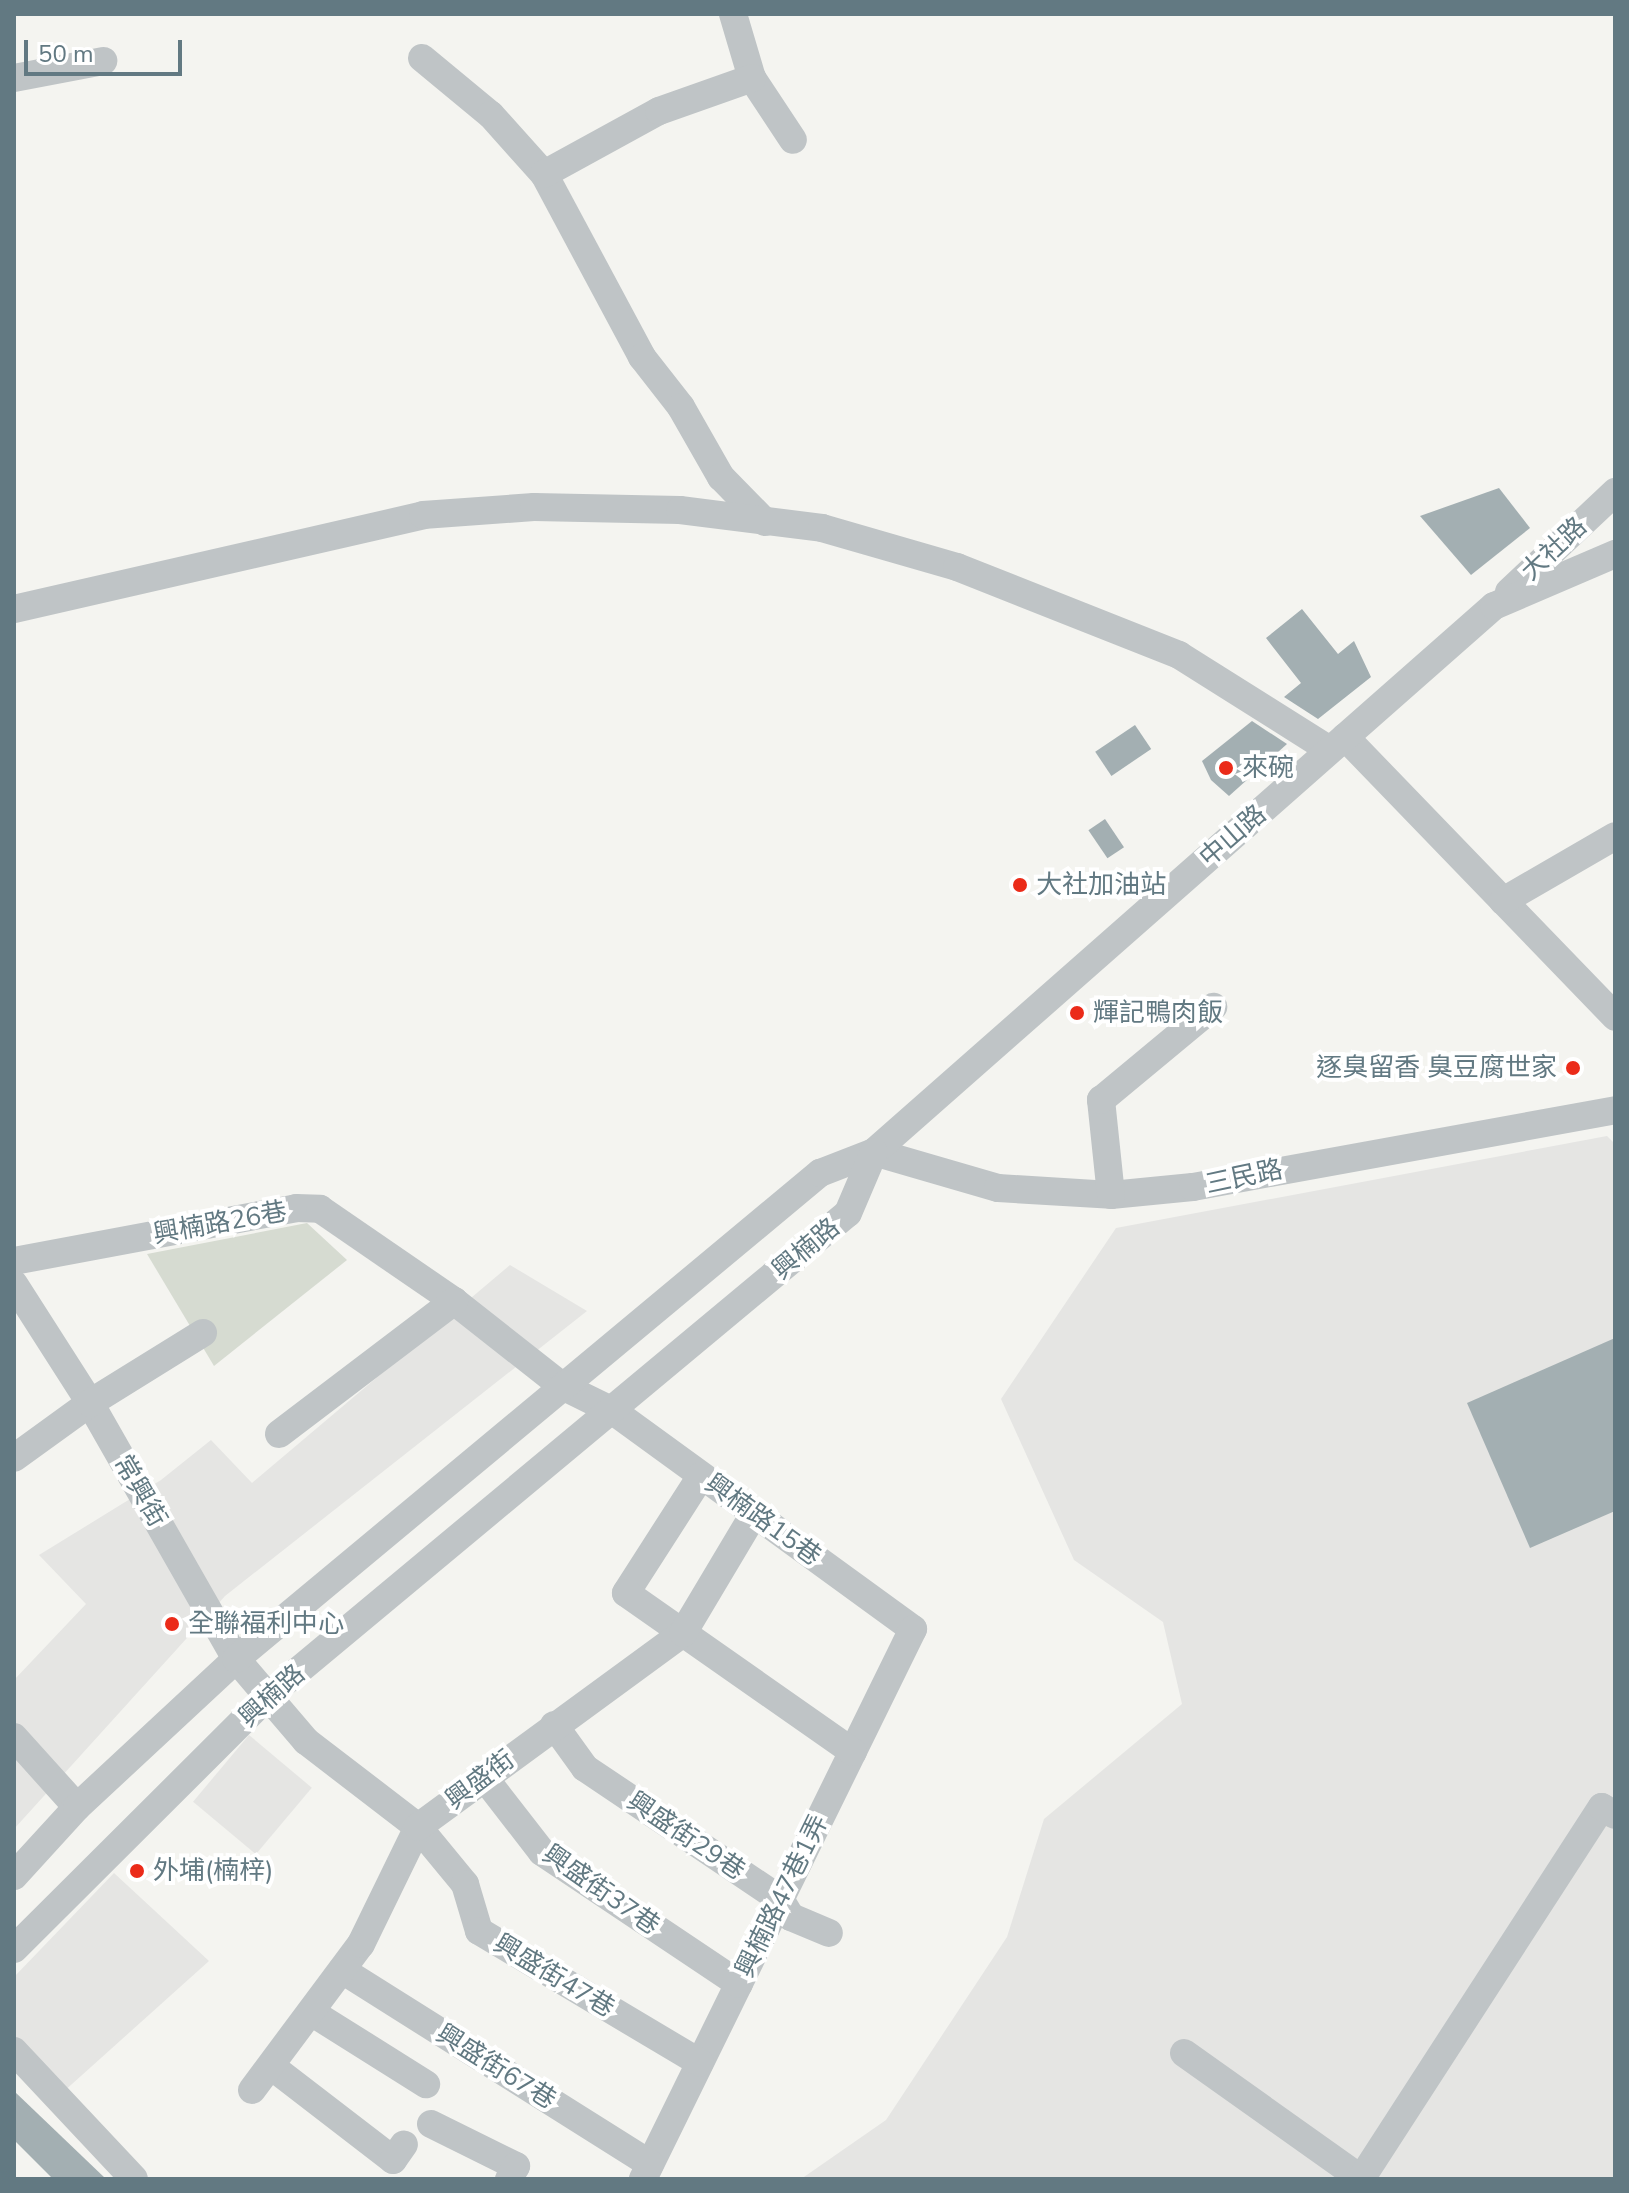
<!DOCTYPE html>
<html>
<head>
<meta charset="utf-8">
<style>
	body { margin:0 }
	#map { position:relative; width:1629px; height:2193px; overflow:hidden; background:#f4f4f0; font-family:"Nunito Sans","Noto Sans TC",sans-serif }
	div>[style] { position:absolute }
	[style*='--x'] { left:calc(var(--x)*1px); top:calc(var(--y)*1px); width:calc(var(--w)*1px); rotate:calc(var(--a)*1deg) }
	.built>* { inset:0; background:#e5e5e3; transform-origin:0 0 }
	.green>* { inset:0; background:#d6dbd1 }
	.building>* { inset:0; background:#a3afb2; transform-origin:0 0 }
	.minor>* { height:28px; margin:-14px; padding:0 14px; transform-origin:14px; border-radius:14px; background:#bfc4c6 }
	.dots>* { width:22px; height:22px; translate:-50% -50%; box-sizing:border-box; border:4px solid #fff; border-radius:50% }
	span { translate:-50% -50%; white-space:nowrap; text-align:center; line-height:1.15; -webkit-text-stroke:8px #fff; paint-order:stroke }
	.street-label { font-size:26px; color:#627982 }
	.poi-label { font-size:26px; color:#627982 }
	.left { translate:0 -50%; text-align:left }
	.right { translate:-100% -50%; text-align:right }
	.frame { position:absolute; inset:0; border:16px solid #627982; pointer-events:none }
	.scale { position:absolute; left:24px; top:40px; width:158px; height:36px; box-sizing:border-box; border:4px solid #627982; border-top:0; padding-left:10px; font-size:24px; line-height:28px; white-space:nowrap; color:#627982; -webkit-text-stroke:6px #fff; paint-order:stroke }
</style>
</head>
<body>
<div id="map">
	<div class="built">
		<i style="clip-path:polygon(1607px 1136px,1615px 1144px,1615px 2179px,801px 2179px,886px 2120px,1007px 1937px,1044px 1819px,1182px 1704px,1163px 1622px,1074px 1560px,1001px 1399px,1116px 1228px)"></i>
		<i style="clip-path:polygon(510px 1265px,587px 1311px,225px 1596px,14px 1829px,14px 1680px,86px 1604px,39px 1555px,161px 1480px,211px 1440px,252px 1483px)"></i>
		<i style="left:249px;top:1735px;width:82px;height:87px;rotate:40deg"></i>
		<i style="clip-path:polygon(114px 1873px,209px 1961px,52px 2102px,19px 2070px,14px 2074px,14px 1977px)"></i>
	</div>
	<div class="green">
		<i style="clip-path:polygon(307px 1223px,347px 1260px,214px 1366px,147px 1254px)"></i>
	</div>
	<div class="building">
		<i style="clip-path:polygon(1499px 488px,1530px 528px,1471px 575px,1420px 516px)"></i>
		<i style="clip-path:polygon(1302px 609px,1338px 654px,1354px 641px,1371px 677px,1318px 719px,1284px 697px,1301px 683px,1266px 638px)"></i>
		<i style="clip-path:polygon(1252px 721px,1287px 744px,1229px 796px,1211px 780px,1202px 761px)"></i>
		<i style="left:1135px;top:725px;width:29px;height:48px;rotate:56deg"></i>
		<i style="left:1105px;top:819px;width:34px;height:20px;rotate:56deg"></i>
		<i style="clip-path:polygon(1615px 1338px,1615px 1511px,1530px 1548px,1467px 1403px)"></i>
		<i style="clip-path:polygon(14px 2091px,106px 2179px,53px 2179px,14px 2140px)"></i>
	</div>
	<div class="minor">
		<i style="--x:733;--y:14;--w:67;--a:73.5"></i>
		<i style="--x:752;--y:78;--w:74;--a:56.5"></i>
		<i style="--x:422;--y:58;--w:89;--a:39.6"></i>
		<i style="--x:491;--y:115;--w:79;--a:48.1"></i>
		<i style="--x:544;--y:174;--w:208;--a:61.8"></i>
		<i style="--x:642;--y:357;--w:63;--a:52"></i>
		<i style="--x:681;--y:407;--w:81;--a:60.3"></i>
		<i style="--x:721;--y:477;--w:63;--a:45.6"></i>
		<i style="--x:14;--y:78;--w:91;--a:-10.8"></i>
		<i style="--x:544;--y:174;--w:131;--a:-28.7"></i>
		<i style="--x:659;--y:111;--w:99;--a:-19.5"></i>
		<i style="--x:1509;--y:592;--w:146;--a:-43.3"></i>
		<i style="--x:14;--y:609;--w:420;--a:-12.9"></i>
		<i style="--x:423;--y:515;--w:111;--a:-4.1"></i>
		<i style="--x:534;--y:507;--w:146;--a:1.2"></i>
		<i style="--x:680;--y:510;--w:143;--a:7.2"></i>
		<i style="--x:822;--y:528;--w:141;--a:16.1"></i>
		<i style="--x:957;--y:567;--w:239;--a:21.6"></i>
		<i style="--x:1179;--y:655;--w:178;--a:32.2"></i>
		<i style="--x:1345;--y:737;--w:389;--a:46"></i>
		<i style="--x:1503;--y:901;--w:129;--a:-30.1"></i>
		<i style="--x:874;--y:1152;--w:129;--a:16.2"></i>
		<i style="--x:998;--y:1188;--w:113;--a:3.5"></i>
		<i style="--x:1111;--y:1195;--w:82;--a:-5.6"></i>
		<i style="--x:1193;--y:1187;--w:429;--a:-10.3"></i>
		<i style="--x:1111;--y:1195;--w:96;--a:-96"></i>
		<i style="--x:1101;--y:1100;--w:146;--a:-39.7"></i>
		<i style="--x:14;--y:1261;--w:287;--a:-10.6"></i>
		<i style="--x:296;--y:1208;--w:24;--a:2"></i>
		<i style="--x:320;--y:1209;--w:163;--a:34.5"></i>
		<i style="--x:454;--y:1301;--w:137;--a:38.2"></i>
		<i style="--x:562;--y:1386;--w:57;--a:26.1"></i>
		<i style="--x:613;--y:1411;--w:371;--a:36"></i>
		<i style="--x:913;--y:1629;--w:613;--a:116.15"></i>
		<i style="--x:14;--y:1284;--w:141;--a:57.4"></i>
		<i style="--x:90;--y:1403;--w:295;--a:60.3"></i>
		<i style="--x:236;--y:1659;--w:108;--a:49.5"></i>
		<i style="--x:306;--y:1741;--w:141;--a:37.5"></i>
		<i style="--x:418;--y:1827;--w:74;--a:50.5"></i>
		<i style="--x:465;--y:1884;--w:49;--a:73.4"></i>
		<i style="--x:479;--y:1931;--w:257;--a:30.8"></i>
		<i style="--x:279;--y:1434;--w:220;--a:-37.2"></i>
		<i style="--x:14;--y:1458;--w:94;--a:-35.9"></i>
		<i style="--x:90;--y:1403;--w:133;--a:-31.8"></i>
		<i style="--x:701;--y:1476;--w:139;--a:122.7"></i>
		<i style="--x:626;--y:1593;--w:277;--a:35"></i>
		<i style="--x:554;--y:1725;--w:53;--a:54.2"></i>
		<i style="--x:585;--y:1768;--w:235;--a:33.9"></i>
		<i style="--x:780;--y:1899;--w:21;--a:59"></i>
		<i style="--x:791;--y:1917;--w:41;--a:22.8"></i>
		<i style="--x:14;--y:1737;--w:94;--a:48"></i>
		<i style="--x:483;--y:1776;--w:96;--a:52.2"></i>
		<i style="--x:542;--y:1852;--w:237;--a:33.8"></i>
		<i style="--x:14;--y:1876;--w:93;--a:-47.6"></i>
		<i style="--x:77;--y:1807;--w:217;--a:-42.9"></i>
		<i style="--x:236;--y:1659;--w:760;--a:-39.77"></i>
		<i style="--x:820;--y:1173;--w:58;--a:-21.3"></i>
		<i style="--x:874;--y:1152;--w:826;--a:-41.37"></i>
		<i style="--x:1494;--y:606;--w:132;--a:-23.3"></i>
		<i style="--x:14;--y:1949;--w:360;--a:-44.9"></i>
		<i style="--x:269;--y:1695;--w:753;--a:-39.78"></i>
		<i style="--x:848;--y:1213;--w:66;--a:-66.9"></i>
		<i style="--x:342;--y:1970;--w:364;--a:32.2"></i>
		<i style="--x:311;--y:2012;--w:136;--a:32.1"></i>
		<i style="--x:14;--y:2051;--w:175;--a:46.8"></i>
		<i style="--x:1184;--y:2053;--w:217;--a:35.4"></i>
		<i style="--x:271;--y:2066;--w:154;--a:37.6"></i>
		<i style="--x:393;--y:2160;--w:19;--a:-55"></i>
		<i style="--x:252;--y:2090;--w:182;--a:-53.3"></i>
		<i style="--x:361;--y:1944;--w:130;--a:-64"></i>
		<i style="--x:418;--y:1827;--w:328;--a:-36.2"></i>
		<i style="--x:683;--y:1633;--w:139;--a:-59.2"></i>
		<i style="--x:431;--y:2124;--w:95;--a:26.3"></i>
		<i style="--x:516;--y:2166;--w:15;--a:118"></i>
		<i style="--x:1361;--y:2179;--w:443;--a:-57.1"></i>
		<i style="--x:1602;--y:1807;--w:15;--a:32"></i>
	</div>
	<div class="dots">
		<i style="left:1226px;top:768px;background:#eb2b19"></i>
		<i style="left:1020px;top:885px;background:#eb2b19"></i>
		<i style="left:1077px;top:1013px;background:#eb2b19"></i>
		<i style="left:1573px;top:1068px;background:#eb2b19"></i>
		<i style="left:172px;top:1624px;background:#eb2b19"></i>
		<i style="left:137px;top:1871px;background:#eb2b19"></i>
	</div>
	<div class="street-label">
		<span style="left:1554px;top:549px;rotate:-43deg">大社路</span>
		<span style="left:1233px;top:836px;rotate:-41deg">中山路</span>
		<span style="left:1244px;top:1177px;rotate:-12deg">三民路</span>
		<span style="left:220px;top:1223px;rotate:-10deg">興楠路26巷</span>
		<span style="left:806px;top:1249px;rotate:-40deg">興楠路</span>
		<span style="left:140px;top:1491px;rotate:60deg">常興街</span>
		<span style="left:763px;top:1520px;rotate:36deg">興楠路15巷</span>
		<span style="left:272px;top:1696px;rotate:-42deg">興楠路</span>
		<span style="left:480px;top:1780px;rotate:-37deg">興盛街</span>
		<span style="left:686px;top:1836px;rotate:34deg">興盛街29巷</span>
		<span style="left:601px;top:1890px;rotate:35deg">興盛街37巷</span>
		<span style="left:782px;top:1896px;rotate:-64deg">興楠路47巷1弄</span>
		<span style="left:554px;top:1976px;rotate:31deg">興盛街47巷</span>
		<span style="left:496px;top:2067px;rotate:32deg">興盛街67巷</span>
	</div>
	<div class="poi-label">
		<span class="left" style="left:1242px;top:768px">來碗</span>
		<span class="left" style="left:1036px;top:885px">大社加油站</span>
		<span class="left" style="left:1093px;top:1013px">輝記鴨肉飯</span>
		<span class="right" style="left:1557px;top:1068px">逐臭留香 臭豆腐世家</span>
		<span class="left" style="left:188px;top:1624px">全聯福利中心</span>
		<span class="left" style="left:153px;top:1871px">外埔(楠梓)</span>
	</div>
	<div class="frame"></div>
	<div class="scale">50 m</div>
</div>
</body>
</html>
